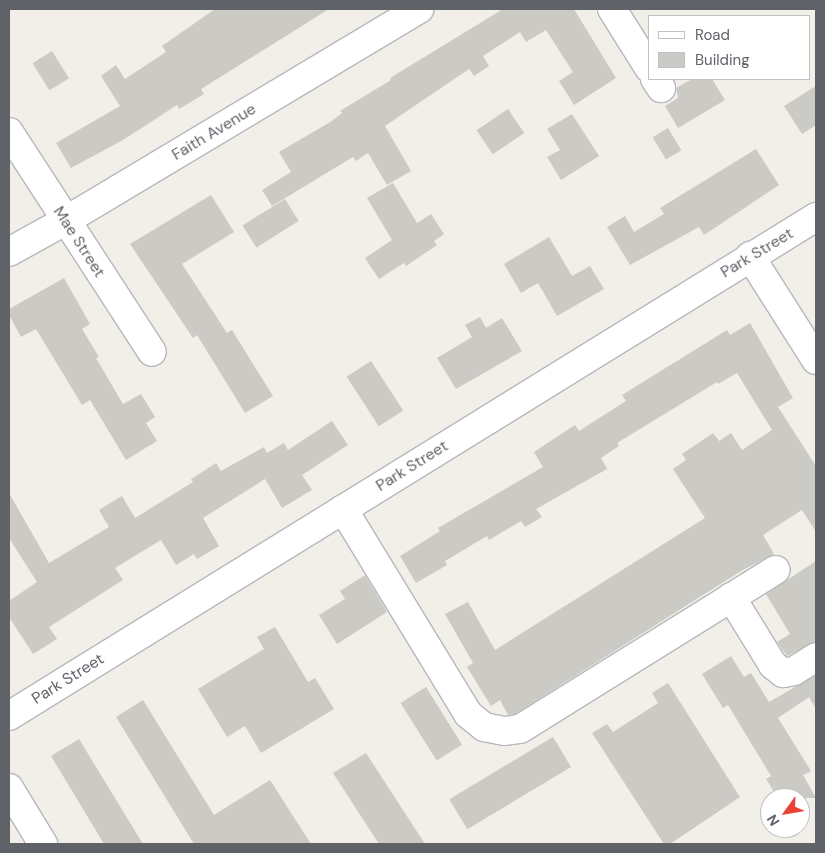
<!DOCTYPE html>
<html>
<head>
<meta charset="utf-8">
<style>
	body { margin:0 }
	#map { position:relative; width:825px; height:853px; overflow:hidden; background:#f1efe8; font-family:"DM Sans",sans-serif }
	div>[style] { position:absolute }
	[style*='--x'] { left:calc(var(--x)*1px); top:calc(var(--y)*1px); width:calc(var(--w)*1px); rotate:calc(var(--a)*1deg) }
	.building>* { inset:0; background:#cccac5; transform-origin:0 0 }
	.roads { filter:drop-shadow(1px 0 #b5b8bc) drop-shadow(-1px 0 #b5b8bc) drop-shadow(0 1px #b5b8bc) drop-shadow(0 -1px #b5b8bc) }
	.minor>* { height:28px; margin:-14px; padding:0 14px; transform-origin:14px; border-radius:14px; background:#fff }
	span { translate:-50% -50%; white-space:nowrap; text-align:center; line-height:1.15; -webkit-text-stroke:5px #fff; paint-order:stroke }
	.street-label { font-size:16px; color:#5f6368 }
	.frame { position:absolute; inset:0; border:10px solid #5f6368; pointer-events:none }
	.legend { position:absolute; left:648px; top:15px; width:162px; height:65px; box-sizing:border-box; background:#fff; border:1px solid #bfc1c3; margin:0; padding:6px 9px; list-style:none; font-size:15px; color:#5f6368 }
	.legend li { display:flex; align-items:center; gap:10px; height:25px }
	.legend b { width:25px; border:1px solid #bfc1c3 }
	.north { position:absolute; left:760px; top:788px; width:50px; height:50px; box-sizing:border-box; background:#fff; border:1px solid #bfc1c3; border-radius:50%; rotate:238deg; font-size:14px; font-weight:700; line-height:20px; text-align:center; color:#5f6368 }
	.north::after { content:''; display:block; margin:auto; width:18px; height:22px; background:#ea4335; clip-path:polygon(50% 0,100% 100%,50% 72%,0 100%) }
</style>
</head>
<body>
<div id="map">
	<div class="building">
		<i style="clip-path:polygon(215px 9px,329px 9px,201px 89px,204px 94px,179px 109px,177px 105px,123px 140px,71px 168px,56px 143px,120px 106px,101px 76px,116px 65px,125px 79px,166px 52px,162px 46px)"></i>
		<i style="clip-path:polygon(503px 9px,574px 9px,616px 78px,574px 105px,559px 81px,573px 72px,546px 30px,526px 42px,520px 32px,483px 56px,489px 66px,474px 76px,469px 69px,385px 126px,411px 171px,387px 185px,368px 153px,356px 161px,353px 157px,272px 206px,262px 190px,291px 172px,279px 152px,332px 121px,342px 113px,340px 111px,391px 80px,390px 78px)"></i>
		<i style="left:52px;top:51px;width:32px;height:23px;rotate:58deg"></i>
		<i style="clip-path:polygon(692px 79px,712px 79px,725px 100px,678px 128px,665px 106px,678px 98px,676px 88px)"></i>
		<i style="clip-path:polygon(816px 86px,816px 125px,802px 134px,784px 106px)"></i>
		<i style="left:508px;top:109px;width:29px;height:38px;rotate:56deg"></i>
		<i style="clip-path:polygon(572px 114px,599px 156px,561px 180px,547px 157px,560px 150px,547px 129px)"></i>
		<i style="left:668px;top:128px;width:26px;height:18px;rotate:59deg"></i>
		<i style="clip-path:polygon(756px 149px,779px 185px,704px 235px,699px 227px,630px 265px,607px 227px,625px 216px,634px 232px,664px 214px,660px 208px)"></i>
		<i style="clip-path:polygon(393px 183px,417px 223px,431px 214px,444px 234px,434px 241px,437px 245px,406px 266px,404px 263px,379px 279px,365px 258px,392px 240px,367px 198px)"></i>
		<i style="clip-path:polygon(211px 195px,234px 232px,182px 264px,227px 333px,232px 330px,273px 396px,245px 413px,197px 335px,193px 338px,130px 244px)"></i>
		<i style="left:285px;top:199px;width:26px;height:50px;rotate:58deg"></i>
		<i style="clip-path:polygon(549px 237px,572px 276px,590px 266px,604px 289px,557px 316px,538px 283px,521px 293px,504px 264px)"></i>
		<i style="clip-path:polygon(64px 278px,90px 324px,82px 329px,99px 357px,96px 358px,123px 404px,141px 394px,155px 417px,146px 423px,157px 441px,126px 460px,90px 400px,82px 405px,36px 329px,21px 337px,9px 315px,9px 309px)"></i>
		<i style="clip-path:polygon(480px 317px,486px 328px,502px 318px,522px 351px,456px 389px,437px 358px,472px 337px,465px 325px)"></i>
		<i style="clip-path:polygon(750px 323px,793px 398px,778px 407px,816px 466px,816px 532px,802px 510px,763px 535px,774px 554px,741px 571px,515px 714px,508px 715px,500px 700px,491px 706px,467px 667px,473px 663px,445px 614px,468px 602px,495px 650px,705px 518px,673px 469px,686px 460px,682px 454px,713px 433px,719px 441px,731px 433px,742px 450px,772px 430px,737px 373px,718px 384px,717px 382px,617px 443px,619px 446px,601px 458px,607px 469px,536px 509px,542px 517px,525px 527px,521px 521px,489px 540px,487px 536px,445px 561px,447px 565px,416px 583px,400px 556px,440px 531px,438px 528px,543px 467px,534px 452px,575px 425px,579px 431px,626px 401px,622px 395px,727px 330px,730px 335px)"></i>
		<i style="left:371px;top:361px;width:59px;height:29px;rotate:57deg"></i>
		<i style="clip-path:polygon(332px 421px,348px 445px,302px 475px,312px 490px,282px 508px,265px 479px,203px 518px,219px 546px,197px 559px,194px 554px,176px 565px,161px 540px,115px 568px,123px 580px,49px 627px,57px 639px,33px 654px,9px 617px,9px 601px,37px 582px,9px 538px,9px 493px,49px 563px,109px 527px,99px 510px,122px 496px,135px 518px,193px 482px,191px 479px,216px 463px,221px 471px,264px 447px,267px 453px,284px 443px,288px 450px)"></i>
		<i style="clip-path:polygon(816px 561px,816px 642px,787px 656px,777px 642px,790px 634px,766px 594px)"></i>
		<i style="clip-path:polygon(365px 575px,387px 612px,337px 644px,319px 615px,345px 599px,340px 591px)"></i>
		<i style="clip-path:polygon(275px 627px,308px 682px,315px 678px,334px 709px,261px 753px,245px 726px,227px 737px,198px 689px,264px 649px,257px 637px)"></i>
		<i style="clip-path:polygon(731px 656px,744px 677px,751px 673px,769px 702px,816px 675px,816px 709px,809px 697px,778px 718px,811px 771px,803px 775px,816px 798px,778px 798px,766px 779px,771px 776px,728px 705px,723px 708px,702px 674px)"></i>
		<i style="clip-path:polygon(668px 683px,740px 797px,670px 844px,664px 844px,592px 733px,607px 724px,613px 732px,658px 703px,652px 693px)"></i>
		<i style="left:426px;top:687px;width:68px;height:30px;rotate:58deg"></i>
		<i style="clip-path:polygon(143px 700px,214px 815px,270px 780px,311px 844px,194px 844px,116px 717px)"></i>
		<i style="left:553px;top:737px;width:35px;height:121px;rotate:59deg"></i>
		<i style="clip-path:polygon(79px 739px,143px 844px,104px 844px,51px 756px)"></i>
		<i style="clip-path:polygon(366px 753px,425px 844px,379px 844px,333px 773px)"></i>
	</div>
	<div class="roads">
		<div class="minor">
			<i style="--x:612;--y:9;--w:70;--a:57.9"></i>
			<i style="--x:655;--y:79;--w:11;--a:56"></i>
			<i style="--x:9;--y:132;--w:262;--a:57"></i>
			<i style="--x:9;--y:252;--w:64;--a:-29"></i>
			<i style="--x:65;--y:221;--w:413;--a:-30.9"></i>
			<i style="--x:750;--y:256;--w:123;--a:57.6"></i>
			<i style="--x:343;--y:509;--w:240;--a:58.6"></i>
			<i style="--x:468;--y:714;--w:21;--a:39"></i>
			<i style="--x:484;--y:727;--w:21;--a:11"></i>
			<i style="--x:505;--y:731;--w:15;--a:-8"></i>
			<i style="--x:520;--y:729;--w:301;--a:-31.9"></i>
			<i style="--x:731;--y:597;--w:80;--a:58.3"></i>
			<i style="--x:773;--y:665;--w:13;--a:39"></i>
			<i style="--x:783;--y:673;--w:11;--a:-10"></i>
			<i style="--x:794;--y:671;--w:26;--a:-32"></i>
			<i style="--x:9;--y:716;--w:949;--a:-31.73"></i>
			<i style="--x:9;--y:788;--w:66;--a:58.7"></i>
		</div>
	</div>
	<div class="street-label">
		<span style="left:214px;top:132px;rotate:-31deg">Faith Avenue</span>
		<span style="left:79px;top:242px;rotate:57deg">Mae Street</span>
		<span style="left:757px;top:253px;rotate:-31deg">Park Street</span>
		<span style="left:412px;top:466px;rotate:-32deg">Park Street</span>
		<span style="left:68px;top:679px;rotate:-32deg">Park Street</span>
	</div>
	<div class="frame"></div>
	<ul class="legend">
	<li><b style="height:6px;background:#fff"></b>Road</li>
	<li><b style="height:14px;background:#cccac5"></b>Building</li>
	</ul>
	<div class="north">N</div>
</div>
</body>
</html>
